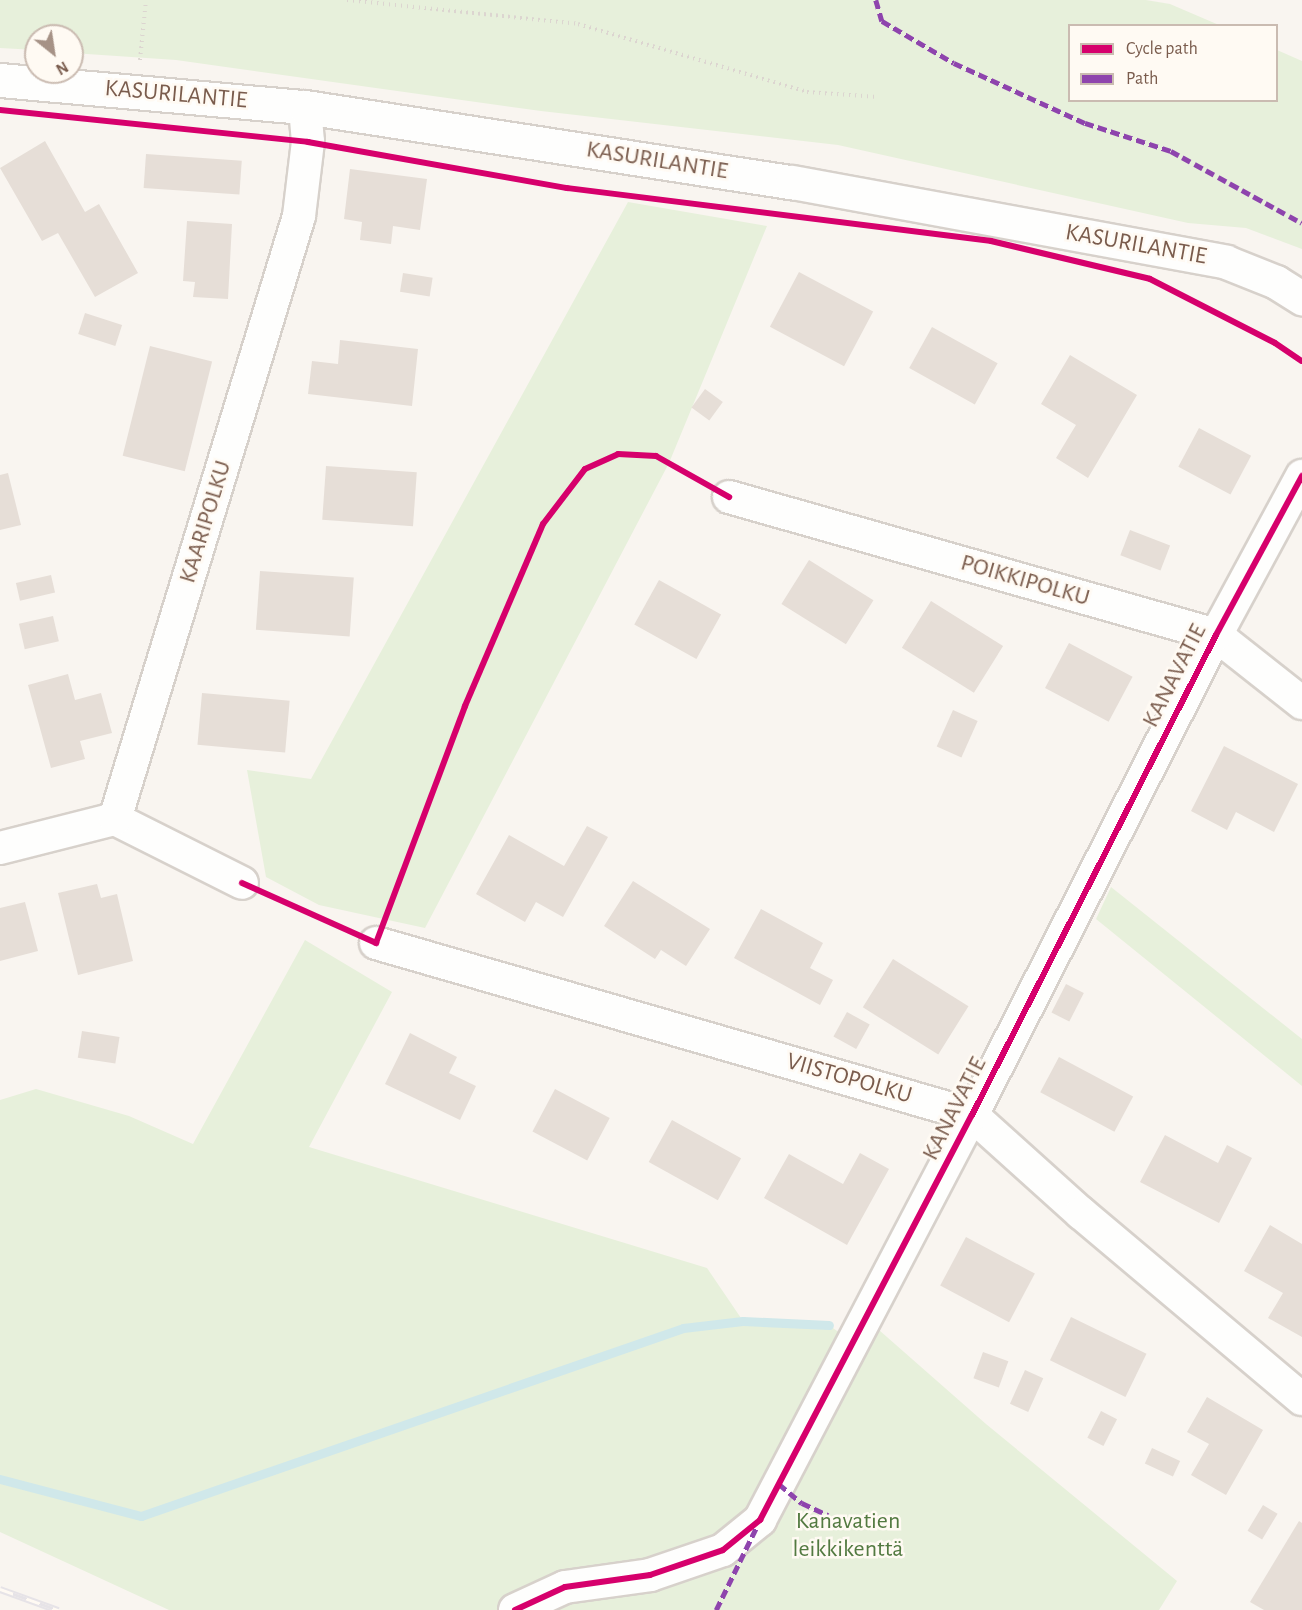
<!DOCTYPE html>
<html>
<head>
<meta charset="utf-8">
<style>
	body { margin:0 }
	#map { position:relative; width:1302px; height:1610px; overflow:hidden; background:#f9f5f0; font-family:"Alegreya Sans",sans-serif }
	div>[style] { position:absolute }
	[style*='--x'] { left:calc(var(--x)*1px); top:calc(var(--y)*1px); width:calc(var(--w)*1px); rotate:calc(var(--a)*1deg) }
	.green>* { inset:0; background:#e7f0db }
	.stream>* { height:9px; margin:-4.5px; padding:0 4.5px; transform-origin:4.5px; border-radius:4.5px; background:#d0e8ea }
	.building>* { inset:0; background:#e6ded7; transform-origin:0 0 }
	.path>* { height:4px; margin-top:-2px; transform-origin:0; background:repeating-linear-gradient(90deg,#dcd5d0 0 1.5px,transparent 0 6px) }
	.roads { filter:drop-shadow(2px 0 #d7d1cb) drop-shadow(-2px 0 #d7d1cb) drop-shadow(0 2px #d7d1cb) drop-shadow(0 -2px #d7d1cb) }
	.minor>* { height:32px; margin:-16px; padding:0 16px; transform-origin:16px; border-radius:16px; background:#fefefd }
	.tertiary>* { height:33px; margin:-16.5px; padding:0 16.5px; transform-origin:16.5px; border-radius:16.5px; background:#fefefd }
	.rail>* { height:7px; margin-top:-3.5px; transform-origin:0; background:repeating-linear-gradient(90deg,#fffaf3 0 14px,#e6e3e7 0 28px); box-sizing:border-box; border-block:2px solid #e6e3e7 }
	.quiet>* { height:4.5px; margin-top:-2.25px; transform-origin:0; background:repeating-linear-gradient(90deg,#8e44ad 0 9px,transparent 0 13.5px) }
	.cycleway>* { height:6px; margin:-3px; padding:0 3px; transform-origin:3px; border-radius:3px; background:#d6006c }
	span { translate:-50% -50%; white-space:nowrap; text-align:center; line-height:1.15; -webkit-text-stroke:5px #fffaf3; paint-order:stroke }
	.street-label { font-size:24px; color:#7a5c4d }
	.park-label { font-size:24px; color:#537a41 }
	.legend { position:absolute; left:1068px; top:24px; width:210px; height:78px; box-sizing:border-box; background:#fffaf3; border:2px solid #cabbb1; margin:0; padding:8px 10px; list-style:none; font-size:18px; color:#7a5c4d }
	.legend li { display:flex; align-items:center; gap:12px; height:30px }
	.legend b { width:30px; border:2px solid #cabbb1 }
	.north { position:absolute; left:24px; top:24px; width:60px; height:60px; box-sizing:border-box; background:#fffaf3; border:2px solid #cabbb1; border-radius:50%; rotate:150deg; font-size:16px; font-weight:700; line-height:24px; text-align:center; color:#7a5c4d }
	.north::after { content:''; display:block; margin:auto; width:21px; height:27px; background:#a69286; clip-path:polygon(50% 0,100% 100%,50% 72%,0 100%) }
</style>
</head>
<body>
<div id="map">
	<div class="green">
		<i style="clip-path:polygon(0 0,1146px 0,1170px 4px,1219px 25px,1070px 26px,1070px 100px,1276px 100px,1277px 50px,1302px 61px,1302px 249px,1246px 228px,1188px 223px,838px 145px,541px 111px,176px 60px,72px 53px,72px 36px,36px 36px,36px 50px,0 48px)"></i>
		<i style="clip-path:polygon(628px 202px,767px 226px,669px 463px,425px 928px,319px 905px,266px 877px,247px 770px,311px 779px)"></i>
		<i style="clip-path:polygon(1111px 887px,1302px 1039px,1302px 1086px,1096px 919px)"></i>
		<i style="clip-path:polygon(305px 940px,392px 992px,309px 1147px,707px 1268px,743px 1321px,829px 1325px,853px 1343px,879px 1330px,986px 1424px,1177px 1581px,1159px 1610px,169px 1610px,0 1532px,0 1100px,36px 1089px,129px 1116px,193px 1144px)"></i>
	</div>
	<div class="stream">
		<i style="--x:0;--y:1479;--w:146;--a:14.7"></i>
		<i style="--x:141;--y:1516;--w:574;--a:-19.13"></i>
		<i style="--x:683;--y:1328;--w:60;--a:-6.7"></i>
		<i style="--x:743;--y:1321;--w:86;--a:2.7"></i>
	</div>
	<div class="building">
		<i style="clip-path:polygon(45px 141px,85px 212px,99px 204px,138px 273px,95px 297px,58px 233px,42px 241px,0 168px)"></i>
		<i style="left:146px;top:154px;width:96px;height:34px;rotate:4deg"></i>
		<i style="clip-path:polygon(350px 169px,427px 179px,420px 230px,393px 226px,391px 244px,360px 240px,362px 222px,344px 219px)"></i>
		<i style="clip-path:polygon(187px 221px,232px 224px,228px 299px,193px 297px,195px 282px,183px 281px)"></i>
		<i style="left:799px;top:272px;width:84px;height:62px;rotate:28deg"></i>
		<i style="left:403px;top:273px;width:30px;height:19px;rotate:9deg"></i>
		<i style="left:85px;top:313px;width:39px;height:22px;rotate:18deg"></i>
		<i style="left:932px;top:327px;width:75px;height:47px;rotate:29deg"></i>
		<i style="clip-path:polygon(340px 340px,418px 349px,412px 406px,308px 394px,312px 361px,338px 364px)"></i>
		<i style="left:150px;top:346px;width:64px;height:113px;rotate:14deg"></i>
		<i style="clip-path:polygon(1070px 355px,1137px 395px,1088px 478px,1056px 458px,1076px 425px,1041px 404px)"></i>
		<i style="left:705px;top:389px;width:22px;height:23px;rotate:36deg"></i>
		<i style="left:1199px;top:428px;width:59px;height:44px;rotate:28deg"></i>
		<i style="left:326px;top:466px;width:91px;height:54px;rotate:4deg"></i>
		<i style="clip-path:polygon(8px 473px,21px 525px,0 530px,0 475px)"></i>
		<i style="left:1130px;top:530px;width:43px;height:27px;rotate:21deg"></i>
		<i style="left:809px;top:560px;width:76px;height:52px;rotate:32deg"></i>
		<i style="left:260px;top:571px;width:94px;height:59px;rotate:4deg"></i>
		<i style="left:51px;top:575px;width:18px;height:36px;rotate:77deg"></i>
		<i style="left:659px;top:580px;width:71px;height:51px;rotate:29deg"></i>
		<i style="left:931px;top:601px;width:85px;height:55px;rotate:32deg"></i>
		<i style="left:53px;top:616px;width:26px;height:35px;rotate:77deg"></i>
		<i style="left:1069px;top:643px;width:72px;height:51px;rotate:28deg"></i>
		<i style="clip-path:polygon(68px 674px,75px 700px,101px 693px,112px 733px,80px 741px,85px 759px,51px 768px,28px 685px)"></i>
		<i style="left:202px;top:693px;width:88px;height:52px;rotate:5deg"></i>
		<i style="left:953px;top:710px;width:27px;height:40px;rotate:24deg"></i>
		<i style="clip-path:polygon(1224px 746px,1298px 784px,1274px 832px,1236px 812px,1227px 830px,1191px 811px)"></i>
		<i style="clip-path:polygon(587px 826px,608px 837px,563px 917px,536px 902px,525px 922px,476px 894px,509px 835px,564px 866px)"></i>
		<i style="clip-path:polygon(633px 881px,710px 929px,686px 966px,661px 950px,655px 959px,604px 926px)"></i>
		<i style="clip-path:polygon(97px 884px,101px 898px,117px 894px,133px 961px,78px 975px,58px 893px)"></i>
		<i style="clip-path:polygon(25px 902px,38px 951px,0 961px,0 908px)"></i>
		<i style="clip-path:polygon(761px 909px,823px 943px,810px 968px,833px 980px,820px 1005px,734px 958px)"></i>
		<i style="left:893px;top:959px;width:89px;height:57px;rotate:32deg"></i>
		<i style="left:1066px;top:984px;width:20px;height:32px;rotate:27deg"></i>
		<i style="left:847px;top:1012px;width:26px;height:28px;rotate:29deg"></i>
		<i style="left:82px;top:1031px;width:38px;height:27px;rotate:9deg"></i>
		<i style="clip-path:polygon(410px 1033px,457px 1057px,449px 1073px,476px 1086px,460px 1120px,385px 1084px)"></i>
		<i style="left:1059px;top:1057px;width:84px;height:40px;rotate:28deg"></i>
		<i style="left:555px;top:1089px;width:62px;height:48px;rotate:28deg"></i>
		<i style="left:672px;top:1120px;width:79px;height:48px;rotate:29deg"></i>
		<i style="clip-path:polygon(1165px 1135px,1218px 1163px,1227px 1145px,1252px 1158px,1219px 1223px,1140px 1182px)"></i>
		<i style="clip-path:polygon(860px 1153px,889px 1169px,847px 1245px,764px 1198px,789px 1154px,843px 1184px)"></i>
		<i style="clip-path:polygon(1270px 1225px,1302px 1244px,1302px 1337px,1268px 1318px,1283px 1293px,1244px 1271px)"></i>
		<i style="left:966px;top:1237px;width:78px;height:55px;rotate:28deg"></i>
		<i style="left:1071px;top:1317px;width:84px;height:48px;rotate:26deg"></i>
		<i style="left:983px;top:1352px;width:27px;height:28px;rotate:20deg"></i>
		<i style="left:1025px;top:1370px;width:20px;height:37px;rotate:24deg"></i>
		<i style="clip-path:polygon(1207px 1397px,1263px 1430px,1226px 1495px,1191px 1475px,1209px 1444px,1187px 1432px)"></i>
		<i style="left:1101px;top:1411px;width:18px;height:30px;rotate:27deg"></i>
		<i style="left:1152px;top:1448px;width:31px;height:17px;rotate:25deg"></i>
		<i style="left:1263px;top:1505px;width:17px;height:30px;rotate:31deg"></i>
		<i style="clip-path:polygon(1299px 1521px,1302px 1523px,1302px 1610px,1264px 1610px,1250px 1602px)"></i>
	</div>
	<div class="path">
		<i style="--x:347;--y:0;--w:232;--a:5.9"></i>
		<i style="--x:578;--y:24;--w:239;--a:16.5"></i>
		<i style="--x:807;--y:92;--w:71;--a:4"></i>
		<i style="--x:140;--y:60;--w:60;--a:-84.3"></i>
	</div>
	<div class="roads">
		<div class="minor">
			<i style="--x:729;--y:497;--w:506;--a:15.82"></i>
			<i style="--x:1216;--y:635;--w:110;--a:38.3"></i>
			<i style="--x:115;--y:819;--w:142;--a:26.7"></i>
			<i style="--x:0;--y:848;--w:119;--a:-14.2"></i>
			<i style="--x:115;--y:819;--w:630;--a:-73.03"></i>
			<i style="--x:299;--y:216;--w:75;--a:-83.1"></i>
			<i style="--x:308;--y:142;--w:35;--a:-95"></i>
			<i style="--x:376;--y:943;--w:620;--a:16.1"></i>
			<i style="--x:972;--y:1115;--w:147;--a:42"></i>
			<i style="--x:1081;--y:1213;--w:289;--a:40.1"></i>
			<i style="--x:515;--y:1610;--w:55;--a:-24.7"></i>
			<i style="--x:565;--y:1587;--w:86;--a:-8"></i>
			<i style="--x:650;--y:1575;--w:77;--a:-18.9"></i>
			<i style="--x:723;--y:1550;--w:48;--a:-39"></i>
			<i style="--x:760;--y:1520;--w:457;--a:-62.4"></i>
			<i style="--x:972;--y:1115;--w:538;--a:-63.05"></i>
			<i style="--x:1216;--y:635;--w:181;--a:-61.6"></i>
		</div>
		<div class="tertiary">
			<i style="--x:0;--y:80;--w:306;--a:5.1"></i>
			<i style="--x:305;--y:107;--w:493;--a:8.8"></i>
			<i style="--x:792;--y:182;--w:441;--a:10.4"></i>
			<i style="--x:1226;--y:262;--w:54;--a:21.8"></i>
			<i style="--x:1276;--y:282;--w:31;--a:32"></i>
		</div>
	</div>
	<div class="rail">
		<i style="--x:0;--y:1589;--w:62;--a:19.9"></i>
	</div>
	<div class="quiet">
		<i style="--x:876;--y:0;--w:22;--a:74"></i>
		<i style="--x:882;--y:21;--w:83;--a:30.3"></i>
		<i style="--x:954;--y:63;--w:144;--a:24.6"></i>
		<i style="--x:1085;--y:123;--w:90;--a:18"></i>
		<i style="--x:1171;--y:151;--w:149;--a:28.8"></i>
		<i style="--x:779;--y:1484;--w:30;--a:40"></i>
		<i style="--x:802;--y:1503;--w:29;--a:25"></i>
		<i style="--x:716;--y:1610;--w:91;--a:-64"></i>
	</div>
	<div class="cycleway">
		<i style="--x:0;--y:110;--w:310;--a:5.9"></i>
		<i style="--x:308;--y:142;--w:263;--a:10.1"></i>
		<i style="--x:567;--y:188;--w:427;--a:7.1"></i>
		<i style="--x:991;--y:241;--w:163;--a:13.4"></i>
		<i style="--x:1150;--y:279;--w:140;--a:27.1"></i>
		<i style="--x:1275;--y:343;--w:32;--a:34"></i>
		<i style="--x:242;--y:883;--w:147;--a:24.1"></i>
		<i style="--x:376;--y:943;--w:253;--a:-69.4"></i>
		<i style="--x:465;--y:706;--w:198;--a:-66.8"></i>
		<i style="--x:543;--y:524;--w:69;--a:-52.6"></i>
		<i style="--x:585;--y:469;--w:36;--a:-24"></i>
		<i style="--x:618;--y:454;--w:38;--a:3"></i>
		<i style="--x:656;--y:456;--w:84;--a:29.3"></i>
		<i style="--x:515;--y:1610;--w:55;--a:-24.7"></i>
		<i style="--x:565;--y:1587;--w:86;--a:-8"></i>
		<i style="--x:650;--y:1575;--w:77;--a:-18.9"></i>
		<i style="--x:723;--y:1550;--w:48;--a:-39"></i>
		<i style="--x:760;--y:1520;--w:457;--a:-62.4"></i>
		<i style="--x:972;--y:1115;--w:538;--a:-63.05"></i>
		<i style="--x:1216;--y:635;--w:181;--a:-61.6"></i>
	</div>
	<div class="street-label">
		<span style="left:176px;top:95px;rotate:5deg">KASURILANTIE</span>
		<span style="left:657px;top:161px;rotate:9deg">KASURILANTIE</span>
		<span style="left:1136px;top:245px;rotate:10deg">KASURILANTIE</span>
		<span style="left:206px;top:522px;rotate:-73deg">KAARIPOLKU</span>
		<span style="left:1025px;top:581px;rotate:16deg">POIKKIPOLKU</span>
		<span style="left:1175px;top:676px;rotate:-63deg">KANAVATIE</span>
		<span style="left:849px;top:1079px;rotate:16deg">VIISTOPOLKU</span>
		<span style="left:955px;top:1109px;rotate:-63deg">KANAVATIE</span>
	</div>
	<div class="park-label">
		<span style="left:848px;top:1536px">Kanavatien<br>leikkikenttä</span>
	</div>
	<ul class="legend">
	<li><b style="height:8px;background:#d6006c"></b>Cycle path</li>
	<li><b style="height:8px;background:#8e44ad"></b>Path</li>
	</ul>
	<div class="north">N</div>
</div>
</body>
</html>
